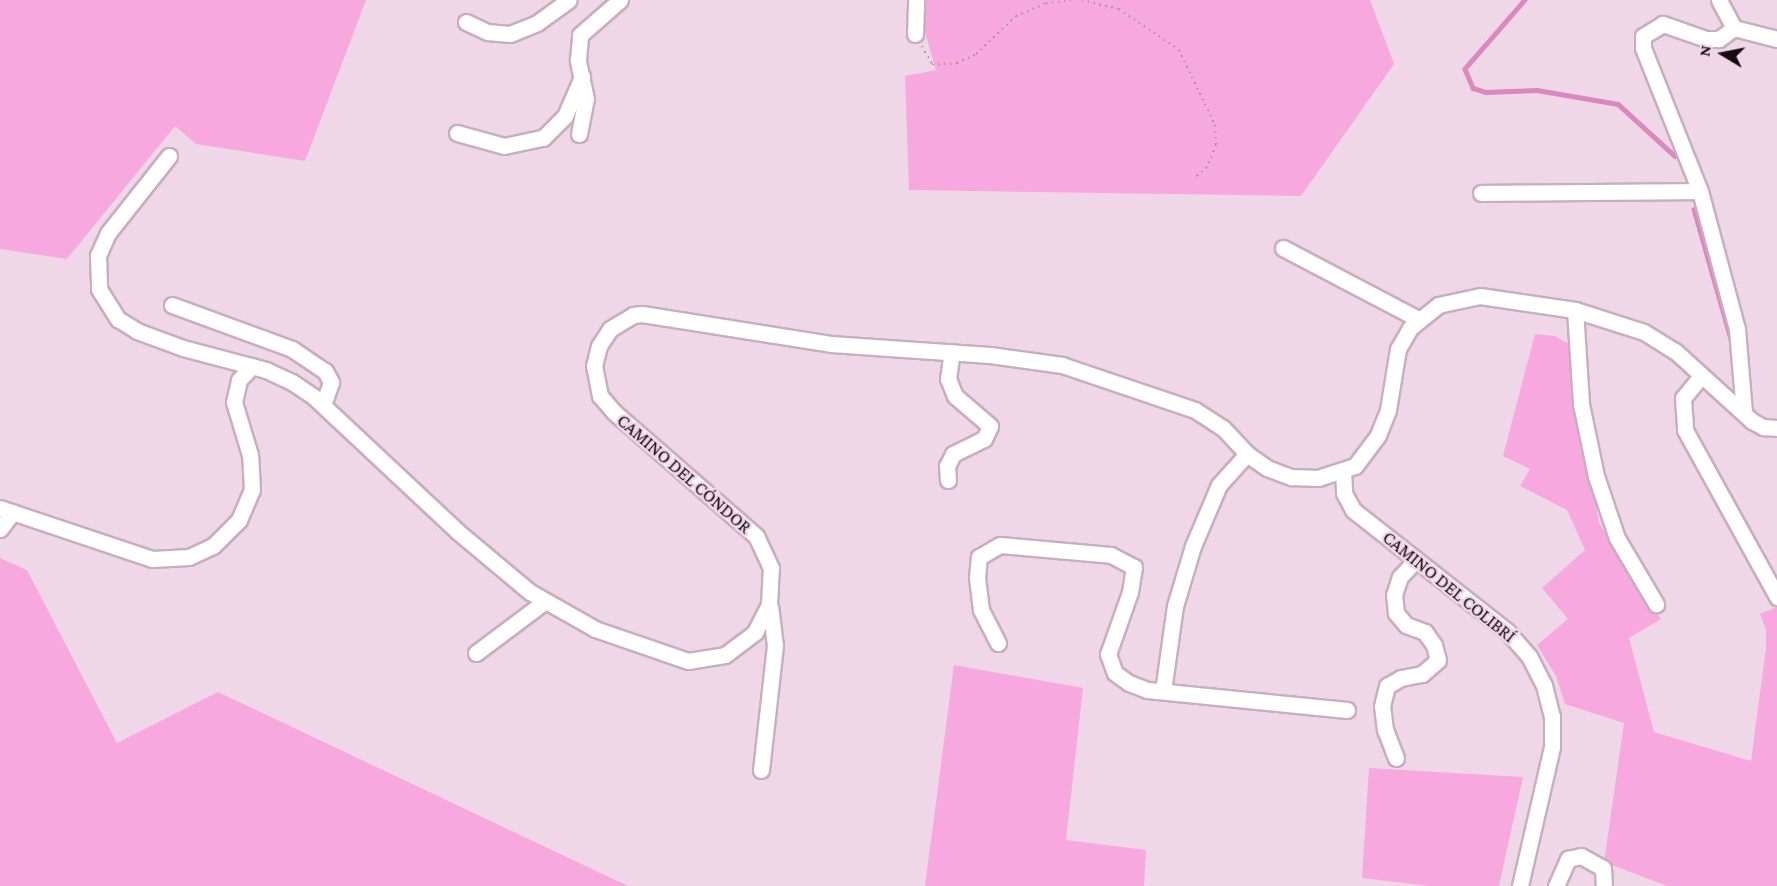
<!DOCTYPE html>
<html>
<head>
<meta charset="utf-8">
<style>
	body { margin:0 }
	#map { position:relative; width:1777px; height:886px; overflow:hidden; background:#f0d7e7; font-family:"Crimson Pro",serif }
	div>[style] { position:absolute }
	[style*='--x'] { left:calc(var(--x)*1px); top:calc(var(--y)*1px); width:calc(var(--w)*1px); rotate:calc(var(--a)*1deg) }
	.green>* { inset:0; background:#f7a8de }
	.stream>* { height:4.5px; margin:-2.25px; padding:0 2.25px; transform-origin:2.25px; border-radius:2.25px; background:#da88c0 }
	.path>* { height:2px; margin-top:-1px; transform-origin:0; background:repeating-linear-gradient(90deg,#a5919e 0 1.5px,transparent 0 6px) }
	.roads { filter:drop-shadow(2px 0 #c8afbf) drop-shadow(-2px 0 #c8afbf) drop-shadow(0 2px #c8afbf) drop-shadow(0 -2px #c8afbf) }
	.minor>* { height:15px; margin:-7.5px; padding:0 7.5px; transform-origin:7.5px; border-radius:7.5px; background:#fff }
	span { translate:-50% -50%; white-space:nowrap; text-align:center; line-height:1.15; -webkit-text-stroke:5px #f0d7e7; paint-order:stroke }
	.street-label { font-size:18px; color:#150c12 }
	.north { position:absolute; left:1693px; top:24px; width:60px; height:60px; -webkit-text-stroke:4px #f0d7e7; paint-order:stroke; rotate:280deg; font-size:16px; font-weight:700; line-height:24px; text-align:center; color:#150c12 }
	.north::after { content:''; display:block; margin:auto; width:21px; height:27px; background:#150c12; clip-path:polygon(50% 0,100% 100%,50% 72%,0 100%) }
</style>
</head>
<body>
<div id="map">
	<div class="green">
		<i style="clip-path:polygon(0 0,366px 0,305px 161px,196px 144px,175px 126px,67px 259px,0 249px)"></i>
		<i style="clip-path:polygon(922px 0,1370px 0,1394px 64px,1301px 196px,909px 190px,905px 76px,936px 70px,920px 15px)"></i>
		<i style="clip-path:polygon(1535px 334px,1555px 336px,1569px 344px,1599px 523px,1661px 619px,1629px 638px,1654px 732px,1751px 761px,1766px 648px,1766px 630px,1760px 614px,1777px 607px,1777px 886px,1667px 886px,1604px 862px,1624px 723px,1565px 704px,1556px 676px,1537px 645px,1568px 619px,1542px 588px,1585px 550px,1567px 510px,1520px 486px,1530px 469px,1503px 456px)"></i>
		<i style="clip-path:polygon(0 558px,27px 570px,117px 743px,218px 692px,628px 886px,0 886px)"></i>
		<i style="clip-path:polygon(954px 665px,1083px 688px,1066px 840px,1146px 850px,1144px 886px,925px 886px)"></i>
		<i style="clip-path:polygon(1369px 768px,1523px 777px,1499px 886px,1429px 886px,1362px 878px)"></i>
	</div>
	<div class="stream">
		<i style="--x:1525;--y:0;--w:91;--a:131"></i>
		<i style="--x:1465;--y:69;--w:21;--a:67"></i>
		<i style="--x:1473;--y:88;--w:13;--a:18"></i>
		<i style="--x:1485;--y:92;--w:52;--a:-2.2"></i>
		<i style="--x:1537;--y:90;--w:82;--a:9.8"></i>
		<i style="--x:1618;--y:104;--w:77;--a:42.4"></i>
		<i style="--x:1694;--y:209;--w:135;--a:74.1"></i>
	</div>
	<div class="path">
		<i style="--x:1082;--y:0;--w:38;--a:14"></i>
		<i style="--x:1119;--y:9;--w:73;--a:34.3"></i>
		<i style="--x:1179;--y:50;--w:83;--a:64.4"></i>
		<i style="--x:1215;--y:125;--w:20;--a:87"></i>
		<i style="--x:1216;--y:145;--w:24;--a:112"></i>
		<i style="--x:1207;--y:167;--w:15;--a:138"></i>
		<i style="--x:922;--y:46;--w:21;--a:61"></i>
		<i style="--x:932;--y:64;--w:25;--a:-2"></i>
		<i style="--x:957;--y:63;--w:21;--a:-25"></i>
		<i style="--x:976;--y:54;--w:55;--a:-43.5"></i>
		<i style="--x:1016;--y:16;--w:33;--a:-23"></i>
		<i style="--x:1046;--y:3;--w:30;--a:-6"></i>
	</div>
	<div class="roads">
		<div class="minor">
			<i style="--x:1719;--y:0;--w:32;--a:62"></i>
			<i style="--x:1734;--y:28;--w:44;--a:14.3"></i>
			<i style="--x:466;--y:22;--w:23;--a:25"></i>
			<i style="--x:487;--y:32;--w:23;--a:5"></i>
			<i style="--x:510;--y:34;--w:29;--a:-22"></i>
			<i style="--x:537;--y:23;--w:39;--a:-36"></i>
			<i style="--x:1734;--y:28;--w:19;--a:144"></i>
			<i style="--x:1719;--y:39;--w:13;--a:180"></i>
			<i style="--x:1706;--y:39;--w:46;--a:-160.8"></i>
			<i style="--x:1663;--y:24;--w:23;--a:149"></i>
			<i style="--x:1643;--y:36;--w:12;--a:90"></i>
			<i style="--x:1643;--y:48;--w:154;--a:68.3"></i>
			<i style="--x:1700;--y:191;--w:143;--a:75"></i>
			<i style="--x:1737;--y:329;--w:84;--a:85.2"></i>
			<i style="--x:915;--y:34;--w:34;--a:-88"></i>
			<i style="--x:457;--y:133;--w:49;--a:15.5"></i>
			<i style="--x:504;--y:146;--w:40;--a:-12"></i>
			<i style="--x:543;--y:138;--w:31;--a:-45"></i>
			<i style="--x:565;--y:116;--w:43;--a:-66.4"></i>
			<i style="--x:579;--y:134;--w:36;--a:-79"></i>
			<i style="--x:586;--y:99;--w:40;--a:-102"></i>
			<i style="--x:578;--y:60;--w:25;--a:-85"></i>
			<i style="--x:580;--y:35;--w:53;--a:-41.2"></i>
			<i style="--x:169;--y:156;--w:98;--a:128.4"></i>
			<i style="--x:108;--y:233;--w:24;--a:114"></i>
			<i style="--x:98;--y:255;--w:34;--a:88"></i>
			<i style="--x:99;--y:289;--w:36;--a:58"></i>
			<i style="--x:118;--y:319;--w:22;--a:32"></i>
			<i style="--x:137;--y:331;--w:49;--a:20.3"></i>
			<i style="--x:183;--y:348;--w:86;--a:14.8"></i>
			<i style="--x:266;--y:370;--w:29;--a:25"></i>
			<i style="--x:292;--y:382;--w:27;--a:34"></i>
			<i style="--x:314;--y:397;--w:196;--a:43.1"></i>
			<i style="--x:457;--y:531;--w:95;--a:39.9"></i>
			<i style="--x:530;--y:592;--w:75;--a:29.6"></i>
			<i style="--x:595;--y:629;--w:98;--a:19"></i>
			<i style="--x:688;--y:661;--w:37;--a:-9"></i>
			<i style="--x:725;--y:655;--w:38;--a:-37"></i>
			<i style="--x:755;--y:632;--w:31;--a:-63"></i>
			<i style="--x:769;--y:604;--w:36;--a:-87"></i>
			<i style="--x:771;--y:568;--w:35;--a:-115"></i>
			<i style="--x:756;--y:536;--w:189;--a:-138.9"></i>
			<i style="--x:614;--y:412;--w:21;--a:-131"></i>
			<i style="--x:600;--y:396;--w:31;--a:-101"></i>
			<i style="--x:594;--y:366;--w:21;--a:-76"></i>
			<i style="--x:599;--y:346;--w:20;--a:-57"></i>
			<i style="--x:610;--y:329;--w:27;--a:-31"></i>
			<i style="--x:633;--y:315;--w:9;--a:-6"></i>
			<i style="--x:642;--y:314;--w:191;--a:9"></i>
			<i style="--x:831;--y:344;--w:159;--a:4"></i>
			<i style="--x:990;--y:355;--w:73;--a:7.9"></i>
			<i style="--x:1062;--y:365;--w:140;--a:18.7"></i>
			<i style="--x:1195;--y:410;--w:33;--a:33"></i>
			<i style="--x:1223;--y:428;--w:35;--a:47"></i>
			<i style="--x:1247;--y:454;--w:24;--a:35"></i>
			<i style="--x:1267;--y:468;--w:26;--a:21"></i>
			<i style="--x:1291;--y:477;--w:27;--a:2"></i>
			<i style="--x:1318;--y:478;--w:39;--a:-18"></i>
			<i style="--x:1355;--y:466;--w:39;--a:-53"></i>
			<i style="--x:1378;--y:435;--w:27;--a:-68"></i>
			<i style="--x:1388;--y:410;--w:62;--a:-80.7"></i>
			<i style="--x:1398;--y:349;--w:24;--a:-60"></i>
			<i style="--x:1410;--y:328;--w:36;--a:-39"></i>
			<i style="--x:1438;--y:305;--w:43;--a:-12.1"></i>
			<i style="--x:1480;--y:296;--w:96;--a:8.4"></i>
			<i style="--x:1575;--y:310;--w:72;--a:17.7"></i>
			<i style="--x:1644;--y:332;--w:36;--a:32"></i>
			<i style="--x:1675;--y:351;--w:104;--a:42.3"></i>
			<i style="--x:1752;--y:421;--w:13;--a:29"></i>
			<i style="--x:1763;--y:427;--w:14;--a:4"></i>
			<i style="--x:1481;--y:193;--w:219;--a:-0.5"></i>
			<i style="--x:1283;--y:248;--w:153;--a:27.7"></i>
			<i style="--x:172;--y:305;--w:128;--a:20.1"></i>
			<i style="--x:292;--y:349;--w:40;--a:34"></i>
			<i style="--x:325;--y:371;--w:13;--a:61"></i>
			<i style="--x:331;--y:382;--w:24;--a:109"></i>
			<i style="--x:1575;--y:310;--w:94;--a:86.3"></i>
			<i style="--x:1581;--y:404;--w:74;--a:78.2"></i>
			<i style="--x:1596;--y:476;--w:65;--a:71.3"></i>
			<i style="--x:1617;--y:538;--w:77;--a:59.4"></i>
			<i style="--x:1701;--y:376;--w:28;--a:129"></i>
			<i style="--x:1683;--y:398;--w:32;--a:86"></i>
			<i style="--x:1685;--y:430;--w:191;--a:61.1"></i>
			<i style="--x:1343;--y:471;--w:22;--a:87"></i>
			<i style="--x:1344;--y:493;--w:19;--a:62"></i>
			<i style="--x:1353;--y:510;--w:196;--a:38.2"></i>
			<i style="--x:1507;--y:631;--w:33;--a:49"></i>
			<i style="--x:1529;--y:656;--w:33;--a:63"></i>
			<i style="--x:1544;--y:685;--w:32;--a:76"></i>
			<i style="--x:1552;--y:716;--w:31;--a:90"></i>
			<i style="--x:1552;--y:747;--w:143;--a:103"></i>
			<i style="--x:948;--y:480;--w:14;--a:-94"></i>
			<i style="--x:947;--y:466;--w:13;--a:-63"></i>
			<i style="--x:953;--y:454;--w:34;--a:-26"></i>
			<i style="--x:984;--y:439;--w:14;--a:-65"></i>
			<i style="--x:990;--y:426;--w:46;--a:-139.4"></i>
			<i style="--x:955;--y:396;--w:18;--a:-112"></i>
			<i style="--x:948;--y:379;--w:27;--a:-82"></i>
			<i style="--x:0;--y:508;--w:160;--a:18.5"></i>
			<i style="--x:152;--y:559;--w:37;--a:-3"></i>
			<i style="--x:189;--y:557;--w:26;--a:-25"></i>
			<i style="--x:213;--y:546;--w:37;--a:-45"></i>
			<i style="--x:239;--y:520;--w:33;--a:-67"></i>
			<i style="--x:252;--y:490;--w:35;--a:-93"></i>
			<i style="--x:250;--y:455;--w:55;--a:-106.8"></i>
			<i style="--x:234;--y:402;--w:23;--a:-77"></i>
			<i style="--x:239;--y:380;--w:19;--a:-47"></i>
			<i style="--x:0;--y:529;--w:21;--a:-53"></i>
			<i style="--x:998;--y:643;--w:37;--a:-117"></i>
			<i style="--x:981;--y:610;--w:32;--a:-97"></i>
			<i style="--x:977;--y:578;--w:21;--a:-85"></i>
			<i style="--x:979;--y:557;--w:24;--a:-30"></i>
			<i style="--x:1000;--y:545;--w:111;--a:5.1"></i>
			<i style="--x:1111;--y:555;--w:26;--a:28"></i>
			<i style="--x:1134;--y:567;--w:25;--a:99"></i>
			<i style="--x:1130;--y:592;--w:66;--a:109.5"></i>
			<i style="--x:1108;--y:654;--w:20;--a:70"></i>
			<i style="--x:1115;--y:673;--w:17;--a:36"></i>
			<i style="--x:1129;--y:683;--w:19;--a:21"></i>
			<i style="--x:1147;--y:690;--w:201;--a:5.7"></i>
			<i style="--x:476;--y:653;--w:85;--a:-36.9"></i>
			<i style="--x:1163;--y:691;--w:86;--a:-82"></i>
			<i style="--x:1175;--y:606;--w:63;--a:-73.3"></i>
			<i style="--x:1193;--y:546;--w:66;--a:-66.9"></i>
			<i style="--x:1219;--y:485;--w:42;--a:-47.9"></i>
			<i style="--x:1396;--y:758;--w:30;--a:-111"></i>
			<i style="--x:1385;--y:730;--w:24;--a:-97"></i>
			<i style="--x:1382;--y:706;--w:21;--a:-76"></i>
			<i style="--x:1387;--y:686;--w:16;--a:-30"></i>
			<i style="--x:1401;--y:678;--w:21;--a:-11"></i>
			<i style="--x:1422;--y:674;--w:21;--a:-41"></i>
			<i style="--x:1438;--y:660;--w:16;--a:-105"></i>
			<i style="--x:1434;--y:645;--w:16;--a:-125"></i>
			<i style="--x:1425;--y:632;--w:20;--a:-160"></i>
			<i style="--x:1406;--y:625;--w:16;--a:-130"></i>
			<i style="--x:1396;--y:613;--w:18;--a:-96"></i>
			<i style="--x:1394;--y:595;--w:19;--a:-72"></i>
			<i style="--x:1400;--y:577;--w:23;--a:-47"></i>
			<i style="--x:761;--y:770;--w:125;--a:-83.6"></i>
			<i style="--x:775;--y:646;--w:39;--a:-97"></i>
			<i style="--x:1556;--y:886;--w:30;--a:-66"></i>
			<i style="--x:1568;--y:859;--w:13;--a:-13"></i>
			<i style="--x:1581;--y:856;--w:25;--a:29"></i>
			<i style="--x:1603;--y:868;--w:18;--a:87"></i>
		</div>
	</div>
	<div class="street-label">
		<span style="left:684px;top:474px;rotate:41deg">CAMINO DEL CÓNDOR</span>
		<span style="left:1449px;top:587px;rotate:39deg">CAMINO DEL COLIBRÍ</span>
	</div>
	<div class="north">N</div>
</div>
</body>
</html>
